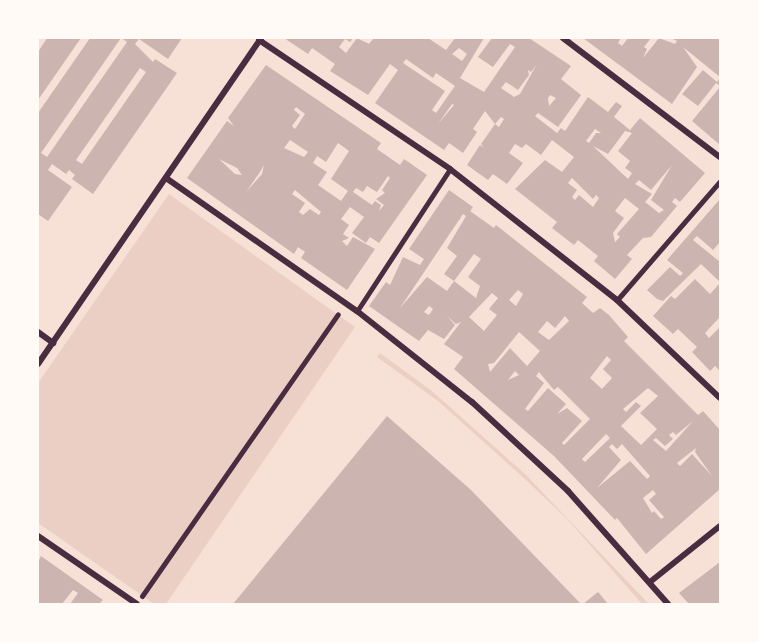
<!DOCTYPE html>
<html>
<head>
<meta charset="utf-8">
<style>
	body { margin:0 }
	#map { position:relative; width:758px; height:642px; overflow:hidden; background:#f7e1d7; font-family:"Archivo Narrow",sans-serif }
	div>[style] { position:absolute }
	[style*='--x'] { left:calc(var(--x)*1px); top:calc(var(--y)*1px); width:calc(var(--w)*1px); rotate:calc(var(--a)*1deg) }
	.green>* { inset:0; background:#ebcfc5 }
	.building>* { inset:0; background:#ccb4b1 }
	.pedestrian>* { height:5px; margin:-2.5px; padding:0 2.5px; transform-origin:2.5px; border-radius:2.5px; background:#4a2c40 }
	.minor>* { height:6px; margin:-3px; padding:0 3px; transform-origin:3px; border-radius:3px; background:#4a2c40 }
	span { translate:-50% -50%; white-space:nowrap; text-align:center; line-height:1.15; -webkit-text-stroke:4.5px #fffaf5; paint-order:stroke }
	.frame { position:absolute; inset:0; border:39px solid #fffaf5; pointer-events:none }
</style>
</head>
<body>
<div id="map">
	<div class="green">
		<i style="clip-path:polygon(169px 194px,355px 327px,166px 604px,154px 604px,38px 523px,38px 383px)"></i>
		<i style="clip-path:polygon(380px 353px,432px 391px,526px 475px,649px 604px,642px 604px,567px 519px,525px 479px,438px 401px,377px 357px)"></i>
	</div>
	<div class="building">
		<i style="clip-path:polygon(47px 38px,81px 38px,38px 100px,38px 52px)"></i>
		<i style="clip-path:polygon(evenodd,90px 38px,121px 38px,41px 153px,47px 157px,127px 42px,121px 38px,182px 38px,168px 59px,139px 39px,135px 44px,153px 62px,155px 59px,177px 73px,93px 194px,72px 179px,75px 175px,69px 170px,66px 174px,52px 164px,48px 170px,72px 187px,48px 221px,38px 214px,38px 113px,90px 38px,140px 68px,146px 72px,82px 164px,76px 160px,140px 68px)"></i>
		<i style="clip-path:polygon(evenodd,284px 38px,353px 38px,350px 42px,345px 39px,339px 47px,346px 53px,357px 38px,369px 44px,374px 38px,428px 38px,446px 50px,455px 38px,484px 38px,460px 78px,484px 92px,515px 47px,510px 44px,493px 67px,478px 57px,492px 38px,529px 38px,571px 66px,561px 79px,581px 95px,558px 127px,538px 113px,535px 116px,557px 133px,561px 128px,565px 131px,588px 97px,608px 112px,616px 102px,622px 106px,614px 117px,630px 130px,640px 118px,705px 173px,680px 202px,675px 198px,672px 202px,677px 206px,651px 237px,643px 238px,627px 255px,632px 259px,615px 279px,594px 261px,598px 256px,578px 240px,574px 245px,552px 228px,557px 222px,515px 189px,545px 160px,562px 172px,574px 157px,552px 140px,541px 155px,526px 144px,522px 148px,515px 144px,509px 153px,523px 163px,507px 184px,493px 174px,488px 180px,467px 165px,480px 145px,484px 148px,481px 144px,495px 124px,499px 127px,504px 119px,501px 117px,495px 124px,485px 111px,473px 129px,477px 132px,463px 153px,449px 143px,444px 150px,375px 103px,398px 70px,390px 64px,368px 95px,330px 71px,335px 64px,312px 48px,308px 54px,284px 38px,459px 48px,467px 54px,462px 61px,452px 54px,459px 48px,284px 38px,406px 59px,433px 78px,436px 73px,455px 86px,436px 113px,432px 110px,445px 91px,403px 63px,406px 59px,284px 38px,537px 64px,520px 94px,514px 97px,501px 88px,506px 82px,518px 90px,529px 75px,528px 70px,531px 72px,537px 64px,284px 38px,550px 95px,556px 98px,549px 106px,548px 98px,550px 95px,284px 38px,452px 104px,454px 105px,438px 124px,452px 104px,284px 38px,595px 129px,601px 133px,596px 133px,589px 143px,586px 141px,595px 129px,284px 38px,625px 131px,632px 133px,618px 151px,630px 161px,625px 168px,632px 173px,628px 179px,593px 146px,608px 154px,625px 131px,284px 38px,672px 165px,651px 200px,664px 210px,659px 213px,645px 202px,652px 194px,635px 184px,639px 180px,651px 190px,672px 165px,284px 38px,572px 178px,593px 199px,596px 195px,599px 198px,593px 207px,579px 195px,575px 200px,572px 197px,577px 190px,568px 183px,572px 178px,284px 38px,625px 198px,639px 209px,617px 234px,620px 237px,615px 242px,613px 233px,624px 218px,615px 211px,625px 198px)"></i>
		<i style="clip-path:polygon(583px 38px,621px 38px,618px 43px,622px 46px,628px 38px,651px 38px,644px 47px,647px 49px,643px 58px,659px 38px,675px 44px,677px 41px,671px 38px,720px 38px,720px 77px,683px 47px,697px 67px,672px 104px)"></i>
		<i style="clip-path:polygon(evenodd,266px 65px,381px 143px,377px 149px,400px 165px,404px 159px,427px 175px,379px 243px,370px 237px,366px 243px,352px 233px,364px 217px,350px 207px,341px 219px,349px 225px,343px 234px,349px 238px,342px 241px,347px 246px,353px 237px,375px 249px,347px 290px,301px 258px,305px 252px,298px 247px,294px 254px,187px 178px,227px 121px,234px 126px,228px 118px,266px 65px,296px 107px,305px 114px,295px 129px,292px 126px,300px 115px,294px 110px,296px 107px,266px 65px,290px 140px,308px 152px,304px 157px,284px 148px,290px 140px,266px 65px,338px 143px,349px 151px,331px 179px,348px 191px,341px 201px,318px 185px,327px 172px,313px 163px,317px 156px,326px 162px,338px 143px,266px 65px,219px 159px,237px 168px,242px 175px,235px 174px,219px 159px,266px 65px,264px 165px,262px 174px,246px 192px,260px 172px,264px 165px,266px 65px,388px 176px,390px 178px,382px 190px,385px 193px,376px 199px,384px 205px,379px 211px,381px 205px,375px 201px,372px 205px,353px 192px,356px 188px,363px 192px,367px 186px,377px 192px,388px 176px,266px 65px,295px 190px,321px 212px,319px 215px,310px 209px,303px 215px,299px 212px,305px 203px,292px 194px,295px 190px)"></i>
		<i style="clip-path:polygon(703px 70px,717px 82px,720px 78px,720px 86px,716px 83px,698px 106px,682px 94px)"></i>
		<i style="clip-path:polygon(720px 87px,720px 145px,692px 121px)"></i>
		<i style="clip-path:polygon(evenodd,449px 190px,473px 207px,470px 211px,494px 228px,496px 225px,587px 297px,582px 303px,593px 313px,600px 308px,609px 315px,628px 337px,624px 341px,698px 415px,703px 411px,720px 430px,720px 489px,646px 554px,617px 518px,615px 520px,554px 456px,454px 369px,463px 357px,444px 344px,461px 322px,456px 324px,447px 316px,455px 325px,444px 339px,428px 330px,419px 341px,369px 306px,386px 282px,390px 285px,403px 257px,420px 265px,424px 259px,409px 249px,449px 190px,463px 214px,466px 216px,447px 248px,457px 256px,444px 274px,454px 281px,447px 291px,427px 277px,400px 308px,463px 214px,449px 190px,474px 254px,481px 259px,468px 277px,480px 286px,476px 298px,454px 281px,474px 254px,449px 190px,526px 289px,516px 306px,509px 300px,518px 290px,523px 294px,526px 289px,449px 190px,492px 293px,498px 298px,489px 309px,497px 315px,484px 331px,469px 317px,492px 293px,449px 190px,429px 306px,433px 309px,429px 315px,424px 312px,429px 306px,449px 190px,565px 316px,569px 321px,549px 340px,538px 332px,547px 321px,555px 328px,565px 316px,449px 190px,519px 332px,540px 351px,527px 366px,510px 348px,490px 372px,488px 364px,494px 363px,519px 332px,449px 190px,607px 356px,611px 360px,603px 369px,612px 378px,602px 389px,590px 378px,607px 356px,449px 190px,515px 371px,519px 375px,508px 380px,515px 371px,449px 190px,539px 372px,554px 390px,558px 387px,590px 419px,564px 445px,562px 443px,582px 421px,567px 408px,557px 414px,566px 404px,548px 388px,528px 411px,525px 409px,544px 383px,536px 376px,539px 372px,449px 190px,648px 388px,658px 396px,640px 413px,657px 429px,641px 445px,621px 426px,641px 406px,636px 402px,626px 412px,623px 409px,648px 388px,449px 190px,693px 421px,666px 451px,653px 440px,656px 438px,665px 446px,673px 439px,669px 435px,673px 432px,676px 435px,693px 421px,449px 190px,606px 434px,610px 438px,585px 462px,582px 459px,606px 434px,449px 190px,612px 444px,617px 449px,622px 444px,650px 476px,647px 479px,630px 461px,597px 488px,621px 460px,609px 447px,612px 444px,449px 190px,696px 448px,695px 452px,712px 476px,692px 454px,680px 466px,677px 463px,696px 448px,449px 190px,653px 490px,656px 494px,649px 500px,664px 517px,661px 519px,654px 511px,652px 513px,643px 498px,653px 490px)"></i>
		<i style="clip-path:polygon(720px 199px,720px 242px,713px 250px,697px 236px,693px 240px,720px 262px,720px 282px,701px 264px,663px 301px,657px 299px,647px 290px,670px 267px,680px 276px,683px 273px,667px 260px)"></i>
		<i style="clip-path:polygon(695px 279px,710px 294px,720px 283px,720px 317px,705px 333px,709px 338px,720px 327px,720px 371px,715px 366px,710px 371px,692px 352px,697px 347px,678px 329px,673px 334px,653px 316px,671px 296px,675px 299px)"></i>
		<i style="clip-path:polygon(387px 416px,471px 490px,581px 604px,233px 604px)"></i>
		<i style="clip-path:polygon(41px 556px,103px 600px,99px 604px,70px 604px,78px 593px,73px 590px,62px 604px,38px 604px,38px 562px)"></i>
		<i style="clip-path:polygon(720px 562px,720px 604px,689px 604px,679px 593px)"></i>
		<i style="clip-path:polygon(598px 592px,608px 604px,583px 604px)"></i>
	</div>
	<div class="pedestrian">
		<i style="--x:617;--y:300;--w:157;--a:-49.1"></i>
		<i style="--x:357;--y:311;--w:170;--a:-56.8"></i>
		<i style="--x:142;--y:596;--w:343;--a:-55.2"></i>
	</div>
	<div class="minor">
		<i style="--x:563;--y:38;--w:197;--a:37.2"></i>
		<i style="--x:259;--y:40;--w:230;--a:34"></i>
		<i style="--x:450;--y:169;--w:212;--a:38.1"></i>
		<i style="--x:617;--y:300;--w:142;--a:43.6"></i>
		<i style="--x:166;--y:178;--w:233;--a:34.9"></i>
		<i style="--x:357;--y:311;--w:147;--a:38.4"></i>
		<i style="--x:472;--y:402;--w:131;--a:42.8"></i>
		<i style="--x:568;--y:491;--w:151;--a:48.5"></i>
		<i style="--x:38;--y:332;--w:19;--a:36"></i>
		<i style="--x:38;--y:364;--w:395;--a:-55.6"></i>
		<i style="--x:38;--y:536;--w:120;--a:34.5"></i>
		<i style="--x:650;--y:582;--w:90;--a:-38.7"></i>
	</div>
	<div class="frame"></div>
</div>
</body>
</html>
